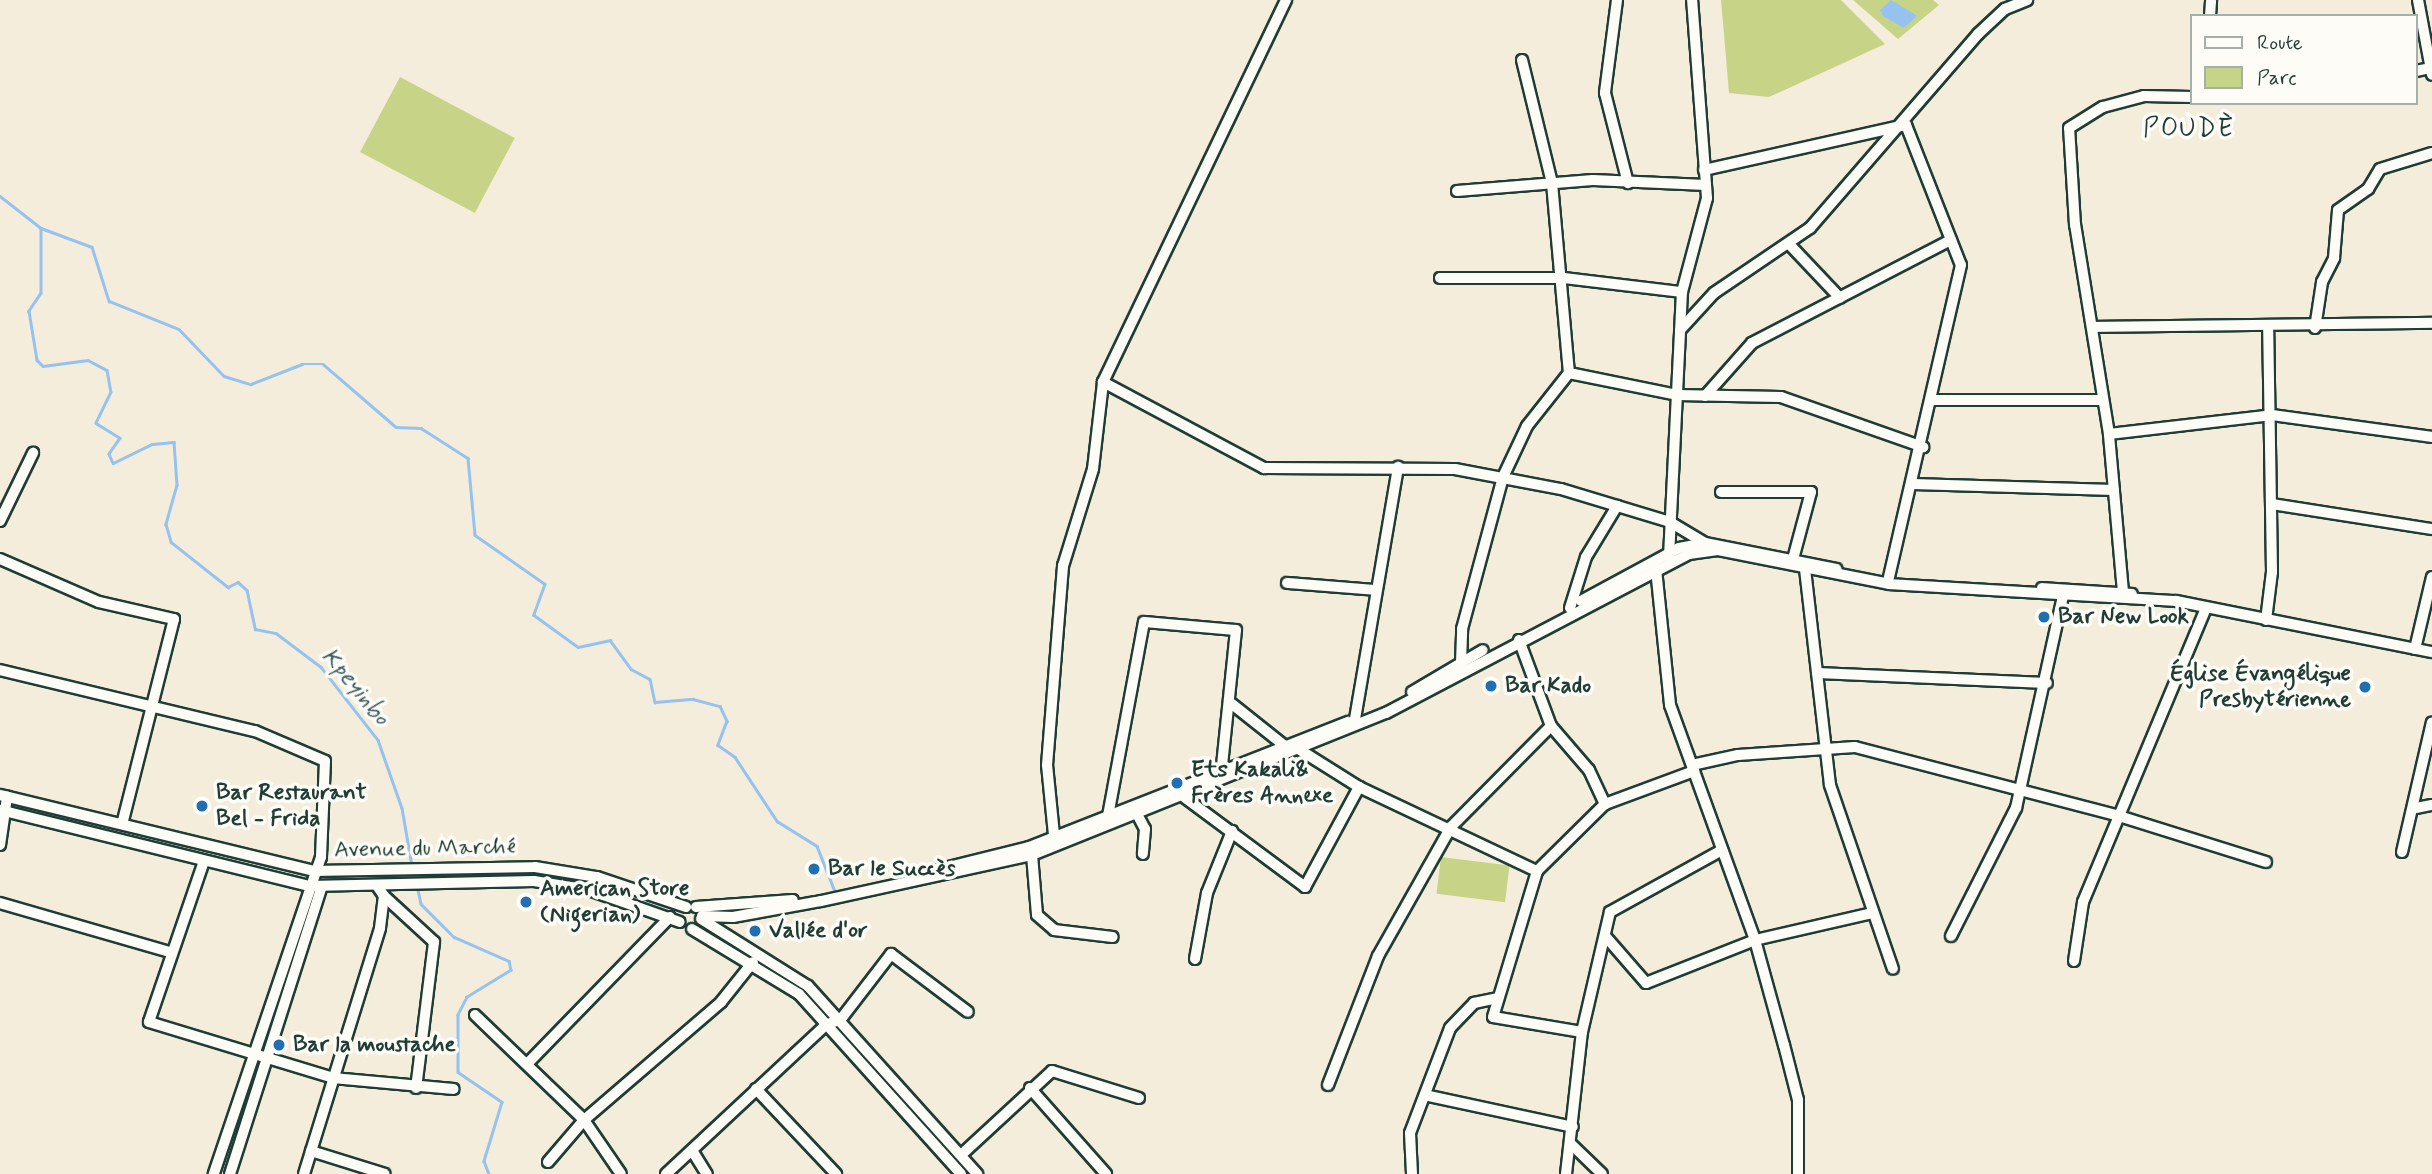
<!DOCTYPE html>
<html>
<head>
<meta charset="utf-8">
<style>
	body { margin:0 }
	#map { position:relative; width:2432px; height:1174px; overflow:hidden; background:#f5eddb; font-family:Mynerve,sans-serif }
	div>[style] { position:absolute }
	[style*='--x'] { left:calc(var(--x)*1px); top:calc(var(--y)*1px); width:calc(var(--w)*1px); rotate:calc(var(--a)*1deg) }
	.green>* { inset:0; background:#c7d488; transform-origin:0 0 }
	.water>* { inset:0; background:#96c2f0 }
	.stream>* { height:2.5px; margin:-1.25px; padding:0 1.25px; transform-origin:1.25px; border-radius:1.25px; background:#96c2f0 }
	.roads { filter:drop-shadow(2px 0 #1f3d34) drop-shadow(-2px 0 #1f3d34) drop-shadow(0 2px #1f3d34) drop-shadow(0 -2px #1f3d34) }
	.street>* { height:10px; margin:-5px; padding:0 5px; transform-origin:5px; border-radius:5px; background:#fdfcf7 }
	.dots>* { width:19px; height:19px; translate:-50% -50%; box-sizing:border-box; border:4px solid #fdfcf7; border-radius:50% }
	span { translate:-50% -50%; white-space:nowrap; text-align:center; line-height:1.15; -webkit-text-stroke:7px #fdfcf7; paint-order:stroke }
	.poi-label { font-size:23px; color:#1f3d34; font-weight:700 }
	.left { translate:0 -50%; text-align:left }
	.right { translate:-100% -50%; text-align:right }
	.street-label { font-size:23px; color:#1f3d34 }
	.water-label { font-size:24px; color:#3d5e63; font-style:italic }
	.quarter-label { font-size:26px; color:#1f3d34; letter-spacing:2px }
	.legend { position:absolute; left:2190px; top:14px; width:228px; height:91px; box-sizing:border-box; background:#fdfcf7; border:2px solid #a4b0a9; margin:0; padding:9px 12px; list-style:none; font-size:21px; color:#1f3d34 }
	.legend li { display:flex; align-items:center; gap:14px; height:35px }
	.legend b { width:35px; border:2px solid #a4b0a9 }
</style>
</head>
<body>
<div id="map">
	<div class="green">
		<i style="clip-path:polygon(1721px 0,1841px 0,1885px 44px,1769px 97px,1729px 93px)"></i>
		<i style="clip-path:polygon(1853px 0,1933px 0,1939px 5px,1898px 39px)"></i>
		<i style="left:400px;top:77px;width:130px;height:85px;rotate:28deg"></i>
		<i style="left:1441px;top:857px;width:69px;height:37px;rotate:7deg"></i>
	</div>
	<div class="water">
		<i style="clip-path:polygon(1891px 0,1916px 15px,1917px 16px,1904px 28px,1883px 16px,1880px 10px)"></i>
	</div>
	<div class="stream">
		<i style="--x:0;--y:196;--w:52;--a:38"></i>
		<i style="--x:41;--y:228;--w:65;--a:90"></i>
		<i style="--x:41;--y:293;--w:22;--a:124"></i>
		<i style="--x:29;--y:311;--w:50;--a:80.7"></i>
		<i style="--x:37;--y:360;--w:8;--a:45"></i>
		<i style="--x:43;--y:366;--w:45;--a:-7.6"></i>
		<i style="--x:88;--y:360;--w:21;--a:28"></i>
		<i style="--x:107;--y:370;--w:22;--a:80"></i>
		<i style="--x:111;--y:392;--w:34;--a:116"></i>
		<i style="--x:96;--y:423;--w:28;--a:32"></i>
		<i style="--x:120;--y:438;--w:19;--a:125"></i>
		<i style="--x:109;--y:454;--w:10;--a:66"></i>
		<i style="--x:113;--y:463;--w:43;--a:-26"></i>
		<i style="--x:152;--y:444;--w:22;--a:-5"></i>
		<i style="--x:174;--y:442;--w:43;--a:86"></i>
		<i style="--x:177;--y:485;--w:41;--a:105.8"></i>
		<i style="--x:166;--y:524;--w:19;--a:74"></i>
		<i style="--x:171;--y:542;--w:73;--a:38.3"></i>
		<i style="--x:228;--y:587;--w:11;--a:-27"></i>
		<i style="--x:238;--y:582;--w:12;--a:42"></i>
		<i style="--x:247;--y:590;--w:40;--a:78"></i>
		<i style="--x:255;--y:629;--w:21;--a:11"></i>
		<i style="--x:276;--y:633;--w:56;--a:37.1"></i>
		<i style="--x:321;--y:667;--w:93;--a:52"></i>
		<i style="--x:378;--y:740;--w:72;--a:70.6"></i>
		<i style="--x:402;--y:808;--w:59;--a:80.2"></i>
		<i style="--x:41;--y:228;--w:54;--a:20.4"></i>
		<i style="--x:92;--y:247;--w:57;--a:72.5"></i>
		<i style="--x:109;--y:301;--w:75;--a:21.8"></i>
		<i style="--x:179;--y:329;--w:65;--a:46.2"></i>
		<i style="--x:224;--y:376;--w:28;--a:17"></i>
		<i style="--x:251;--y:384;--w:55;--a:-21.4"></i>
		<i style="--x:302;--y:364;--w:21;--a:0"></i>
		<i style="--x:323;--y:364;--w:96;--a:40.8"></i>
		<i style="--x:396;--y:427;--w:25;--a:2"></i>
		<i style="--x:421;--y:428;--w:56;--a:32.6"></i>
		<i style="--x:468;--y:458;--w:77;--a:84.8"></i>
		<i style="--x:475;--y:535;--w:85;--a:35"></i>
		<i style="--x:545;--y:584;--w:33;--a:110"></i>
		<i style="--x:534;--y:615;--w:54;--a:36"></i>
		<i style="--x:578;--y:647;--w:33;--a:-12"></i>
		<i style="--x:610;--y:640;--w:36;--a:54"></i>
		<i style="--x:631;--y:669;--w:21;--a:28"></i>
		<i style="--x:650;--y:679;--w:24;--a:78"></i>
		<i style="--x:655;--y:702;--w:38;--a:-5"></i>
		<i style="--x:693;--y:699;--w:28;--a:15"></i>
		<i style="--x:720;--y:706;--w:17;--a:65"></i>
		<i style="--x:727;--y:721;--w:26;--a:111"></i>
		<i style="--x:718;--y:745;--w:21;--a:35"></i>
		<i style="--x:735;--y:757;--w:77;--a:56.7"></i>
		<i style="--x:777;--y:821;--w:47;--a:32"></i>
		<i style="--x:817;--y:846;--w:52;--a:68.4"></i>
		<i style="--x:417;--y:885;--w:19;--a:78"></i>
		<i style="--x:421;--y:904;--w:47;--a:45"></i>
		<i style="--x:454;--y:937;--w:60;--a:23.6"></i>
		<i style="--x:509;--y:961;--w:9;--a:77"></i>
		<i style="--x:511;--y:970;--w:52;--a:148.5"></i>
		<i style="--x:467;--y:997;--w:20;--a:117"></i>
		<i style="--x:458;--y:1015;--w:57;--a:90"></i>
		<i style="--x:458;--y:1072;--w:53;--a:34.3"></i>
		<i style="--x:502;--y:1102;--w:62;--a:107"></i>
		<i style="--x:484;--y:1161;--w:14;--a:69"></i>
	</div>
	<div class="roads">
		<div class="street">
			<i style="--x:1617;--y:0;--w:94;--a:97.4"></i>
			<i style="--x:1605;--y:93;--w:93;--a:75.7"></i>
			<i style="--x:2418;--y:0;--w:76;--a:79.4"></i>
			<i style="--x:2210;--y:16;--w:16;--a:-86"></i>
			<i style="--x:1522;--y:60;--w:127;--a:76.3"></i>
			<i style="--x:1552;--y:183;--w:191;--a:84.9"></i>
			<i style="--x:2416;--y:71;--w:14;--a:-12"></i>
			<i style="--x:1704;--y:170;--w:207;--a:-12.6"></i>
			<i style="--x:1906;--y:125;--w:150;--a:68.6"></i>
			<i style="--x:1961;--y:265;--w:321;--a:103"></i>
			<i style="--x:1457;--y:191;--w:136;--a:-4.6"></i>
			<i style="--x:1593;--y:180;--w:113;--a:2.5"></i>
			<i style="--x:1789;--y:244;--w:74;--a:46.6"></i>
			<i style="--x:1440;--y:278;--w:124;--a:0"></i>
			<i style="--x:1564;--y:278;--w:119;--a:6.8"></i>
			<i style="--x:2093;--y:327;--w:339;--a:-0.7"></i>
			<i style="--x:2315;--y:328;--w:47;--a:-81.3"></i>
			<i style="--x:2322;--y:282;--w:27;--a:-63"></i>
			<i style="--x:2334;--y:258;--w:48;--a:-85.2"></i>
			<i style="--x:2338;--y:210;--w:37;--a:-35"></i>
			<i style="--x:2368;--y:189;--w:23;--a:-59"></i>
			<i style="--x:2380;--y:169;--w:54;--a:-17.1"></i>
			<i style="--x:1680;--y:330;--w:50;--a:-47.4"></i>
			<i style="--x:1714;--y:293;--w:116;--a:-34.1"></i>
			<i style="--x:1810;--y:228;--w:257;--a:-49.1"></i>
			<i style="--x:1978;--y:34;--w:37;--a:-43"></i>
			<i style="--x:2005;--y:9;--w:24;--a:-22"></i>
			<i style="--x:1103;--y:382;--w:183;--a:28.1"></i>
			<i style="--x:1264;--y:468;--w:191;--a:0.3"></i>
			<i style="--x:1455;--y:469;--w:108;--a:10.7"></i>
			<i style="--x:1561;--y:489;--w:114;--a:16.8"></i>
			<i style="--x:1670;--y:522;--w:41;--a:31"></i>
			<i style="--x:1705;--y:396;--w:71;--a:-48.4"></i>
			<i style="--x:1752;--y:343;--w:224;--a:-27.4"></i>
			<i style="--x:1933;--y:400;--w:170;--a:0"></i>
			<i style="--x:2109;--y:434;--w:164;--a:-6.6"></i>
			<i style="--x:2272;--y:415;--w:162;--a:7.8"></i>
			<i style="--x:1913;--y:484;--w:201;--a:1.7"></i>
			<i style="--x:1721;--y:492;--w:90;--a:0"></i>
			<i style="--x:1811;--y:492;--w:69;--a:105"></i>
			<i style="--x:2272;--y:504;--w:162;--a:8.9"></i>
			<i style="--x:0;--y:521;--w:76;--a:-64.1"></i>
			<i style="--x:1669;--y:557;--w:265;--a:-87.2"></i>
			<i style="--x:1682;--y:292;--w:97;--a:-75.1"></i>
			<i style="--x:1707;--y:198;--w:199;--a:-94.3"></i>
			<i style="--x:0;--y:559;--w:108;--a:23.5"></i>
			<i style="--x:99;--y:602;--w:77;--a:12.8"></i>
			<i style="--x:174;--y:619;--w:211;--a:104.2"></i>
			<i style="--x:1656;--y:569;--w:137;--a:84.1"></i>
			<i style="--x:1670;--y:705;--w:250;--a:70.1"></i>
			<i style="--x:1755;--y:940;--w:109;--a:74.6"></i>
			<i style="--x:1784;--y:1045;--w:57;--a:75.7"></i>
			<i style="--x:1798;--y:1100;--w:74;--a:90"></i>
			<i style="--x:1805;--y:569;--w:217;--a:83.4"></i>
			<i style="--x:1830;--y:785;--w:194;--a:71.1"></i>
			<i style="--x:1287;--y:583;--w:89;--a:4.5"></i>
			<i style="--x:2042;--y:588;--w:90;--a:3.8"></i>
			<i style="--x:2123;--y:592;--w:159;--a:-95.1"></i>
			<i style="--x:2109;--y:434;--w:212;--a:-99.2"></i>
			<i style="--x:2075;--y:225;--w:97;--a:-93.5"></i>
			<i style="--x:2069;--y:128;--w:40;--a:-32"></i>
			<i style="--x:2103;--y:107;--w:42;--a:-15"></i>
			<i style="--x:2144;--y:96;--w:48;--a:1.2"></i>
			<i style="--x:1581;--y:601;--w:111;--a:-28.4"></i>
			<i style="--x:1679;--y:548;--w:26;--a:-11"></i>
			<i style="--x:1705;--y:543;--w:134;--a:11.2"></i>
			<i style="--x:1570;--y:608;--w:53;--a:-72.6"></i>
			<i style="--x:1586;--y:557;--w:60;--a:-58.7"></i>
			<i style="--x:2266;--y:620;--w:48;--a:-82.9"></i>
			<i style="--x:2272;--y:572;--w:244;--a:-90.9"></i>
			<i style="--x:1519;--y:640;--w:92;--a:69.6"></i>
			<i style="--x:1551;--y:726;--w:58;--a:49.2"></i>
			<i style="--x:1589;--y:770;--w:38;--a:65"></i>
			<i style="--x:2415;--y:649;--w:74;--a:-76.7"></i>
			<i style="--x:1461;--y:663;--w:34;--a:-88"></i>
			<i style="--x:1462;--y:629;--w:157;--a:-74.9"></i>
			<i style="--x:1503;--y:477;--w:56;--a:-64.8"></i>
			<i style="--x:1527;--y:426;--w:68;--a:-51.6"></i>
			<i style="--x:1569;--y:373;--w:110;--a:11.5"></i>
			<i style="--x:1677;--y:395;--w:104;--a:1.1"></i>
			<i style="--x:1781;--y:397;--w:151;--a:19.4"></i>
			<i style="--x:0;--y:670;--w:262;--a:13.5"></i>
			<i style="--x:255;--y:731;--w:76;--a:23.2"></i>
			<i style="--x:325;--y:761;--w:96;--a:92.4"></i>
			<i style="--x:321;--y:857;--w:335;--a:108.7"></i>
			<i style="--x:1817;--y:673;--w:230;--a:2.5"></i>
			<i style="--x:1412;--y:692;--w:82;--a:-30.6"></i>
			<i style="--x:1232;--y:704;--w:69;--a:38.5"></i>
			<i style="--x:1355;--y:719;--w:256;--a:-80.3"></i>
			<i style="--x:1300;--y:750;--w:70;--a:32.1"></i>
			<i style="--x:1359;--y:787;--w:197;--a:25.3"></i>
			<i style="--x:1692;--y:765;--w:47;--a:-12.3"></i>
			<i style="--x:1738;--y:755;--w:117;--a:-3.9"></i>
			<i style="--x:1855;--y:747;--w:273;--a:14.6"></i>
			<i style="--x:2119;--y:816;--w:225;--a:-67.3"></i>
			<i style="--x:0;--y:795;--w:322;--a:13.6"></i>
			<i style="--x:313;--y:871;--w:222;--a:-1"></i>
			<i style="--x:535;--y:867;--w:63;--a:9.2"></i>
			<i style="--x:597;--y:877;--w:94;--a:18.6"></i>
			<i style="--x:1184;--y:797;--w:151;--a:36.6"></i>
			<i style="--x:1305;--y:887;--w:114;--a:-61.6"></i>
			<i style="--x:2416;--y:808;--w:16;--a:-11"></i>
			<i style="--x:0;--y:810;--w:319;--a:13.8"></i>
			<i style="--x:310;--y:886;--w:224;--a:-1.3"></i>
			<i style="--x:534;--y:881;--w:56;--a:9.3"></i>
			<i style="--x:589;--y:890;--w:96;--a:19.4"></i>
			<i style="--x:1137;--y:814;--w:17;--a:62"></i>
			<i style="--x:1145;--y:829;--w:25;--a:95"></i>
			<i style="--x:1108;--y:816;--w:197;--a:-79.5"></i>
			<i style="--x:1144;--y:622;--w:92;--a:5"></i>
			<i style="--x:1236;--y:630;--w:145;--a:95.9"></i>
			<i style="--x:1054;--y:835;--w:70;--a:-95.7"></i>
			<i style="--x:1047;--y:765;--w:200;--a:-85.4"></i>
			<i style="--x:1063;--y:566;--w:102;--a:-72.8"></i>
			<i style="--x:1093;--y:469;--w:88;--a:-83.4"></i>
			<i style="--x:1103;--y:382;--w:424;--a:-64.4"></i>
			<i style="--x:0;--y:845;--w:49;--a:-81.7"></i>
			<i style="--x:2402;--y:852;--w:133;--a:-77"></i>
			<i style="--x:1032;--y:855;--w:60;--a:85.2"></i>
			<i style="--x:1037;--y:915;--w:23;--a:41"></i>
			<i style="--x:1054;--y:930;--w:59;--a:6.8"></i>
			<i style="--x:204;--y:861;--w:170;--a:108.9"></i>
			<i style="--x:149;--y:1022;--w:192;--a:16.9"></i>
			<i style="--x:333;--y:1078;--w:121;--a:5.2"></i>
			<i style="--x:924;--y:873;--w:108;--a:-13.9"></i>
			<i style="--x:1029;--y:847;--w:343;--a:-21.4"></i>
			<i style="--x:384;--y:896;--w:68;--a:42.6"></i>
			<i style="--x:434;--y:942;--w:147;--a:97"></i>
			<i style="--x:0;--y:903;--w:177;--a:16.1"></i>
			<i style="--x:696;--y:907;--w:97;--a:-4.1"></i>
			<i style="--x:702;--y:916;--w:31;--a:2"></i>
			<i style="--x:733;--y:917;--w:89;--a:-10.3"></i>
			<i style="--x:821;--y:901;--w:216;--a:-12.3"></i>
			<i style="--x:1032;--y:855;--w:381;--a:-21.9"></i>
			<i style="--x:1386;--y:713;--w:342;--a:-27.7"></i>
			<i style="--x:1689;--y:554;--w:29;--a:-8"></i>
			<i style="--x:1718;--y:550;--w:174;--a:11.2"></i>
			<i style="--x:1889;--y:584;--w:288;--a:3.4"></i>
			<i style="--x:2176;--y:601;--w:261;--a:11.3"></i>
			<i style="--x:701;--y:919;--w:126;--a:32.1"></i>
			<i style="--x:808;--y:986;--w:253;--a:48"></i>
			<i style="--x:692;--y:929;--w:125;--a:31.3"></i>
			<i style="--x:799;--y:994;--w:242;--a:48"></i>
			<i style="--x:1951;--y:936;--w:144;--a:-63.1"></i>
			<i style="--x:2016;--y:808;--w:217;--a:-77.5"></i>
			<i style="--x:1606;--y:937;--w:61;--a:49"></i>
			<i style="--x:1646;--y:983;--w:117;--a:-21.5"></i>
			<i style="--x:1755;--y:940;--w:121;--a:-12.9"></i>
			<i style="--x:1195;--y:959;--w:67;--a:-79.7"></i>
			<i style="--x:1207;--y:893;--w:67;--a:-68"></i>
			<i style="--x:2074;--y:961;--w:60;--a:-81.3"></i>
			<i style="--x:2083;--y:902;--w:93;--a:-67.3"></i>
			<i style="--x:2119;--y:816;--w:154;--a:17.4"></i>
			<i style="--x:475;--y:1015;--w:151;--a:43.9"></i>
			<i style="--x:584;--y:1120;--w:65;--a:55.6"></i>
			<i style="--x:1582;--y:1032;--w:90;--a:-170.4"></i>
			<i style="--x:1493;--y:1017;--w:152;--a:-73.2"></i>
			<i style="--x:1537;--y:871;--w:95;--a:-44.6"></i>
			<i style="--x:1605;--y:804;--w:95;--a:-20.3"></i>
			<i style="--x:527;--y:1064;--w:205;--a:-45.8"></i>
			<i style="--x:1328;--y:1085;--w:138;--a:-68.8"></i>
			<i style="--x:1378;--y:956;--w:148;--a:-60.5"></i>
			<i style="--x:1451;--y:827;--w:142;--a:-45.3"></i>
			<i style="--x:1030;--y:1088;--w:115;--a:48.5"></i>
			<i style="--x:756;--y:1089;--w:117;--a:46.7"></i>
			<i style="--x:1429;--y:1096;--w:147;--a:12.1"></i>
			<i style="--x:1571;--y:1144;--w:43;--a:44.1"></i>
			<i style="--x:311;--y:1151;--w:77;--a:17.3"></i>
			<i style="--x:693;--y:1152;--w:26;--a:58"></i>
			<i style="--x:961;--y:1155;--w:124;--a:-42.7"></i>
			<i style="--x:1052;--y:1071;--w:91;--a:17.2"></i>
			<i style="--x:548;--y:1162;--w:55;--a:-49.4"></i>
			<i style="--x:584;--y:1120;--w:181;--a:-40.7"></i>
			<i style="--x:721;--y:1002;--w:51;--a:-51.3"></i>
			<i style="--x:230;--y:1174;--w:302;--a:-72.3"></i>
			<i style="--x:304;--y:1174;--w:257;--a:-72.8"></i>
			<i style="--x:380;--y:928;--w:32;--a:-83"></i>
			<i style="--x:384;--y:896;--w:11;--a:-124"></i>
			<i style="--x:666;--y:1174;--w:219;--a:-43"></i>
			<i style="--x:826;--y:1025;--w:16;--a:-22"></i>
			<i style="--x:841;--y:1019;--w:82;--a:-52.4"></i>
			<i style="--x:891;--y:954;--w:96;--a:37"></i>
			<i style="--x:1412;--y:1174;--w:41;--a:-92.8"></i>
			<i style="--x:1410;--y:1133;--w:112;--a:-69.1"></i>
			<i style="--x:1450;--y:1028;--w:35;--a:-46"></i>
			<i style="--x:1474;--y:1003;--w:25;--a:-12"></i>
			<i style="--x:1566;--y:1174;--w:143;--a:-83.6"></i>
			<i style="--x:1582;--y:1032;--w:123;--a:-76.9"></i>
			<i style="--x:1610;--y:912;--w:128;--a:-29"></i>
		</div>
	</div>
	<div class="dots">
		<i style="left:2044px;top:617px;background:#1f6fb2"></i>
		<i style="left:1491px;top:686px;background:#1f6fb2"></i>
		<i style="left:2365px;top:687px;background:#1f6fb2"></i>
		<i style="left:1177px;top:783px;background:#1f6fb2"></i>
		<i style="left:202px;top:806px;background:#1f6fb2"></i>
		<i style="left:814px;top:869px;background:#1f6fb2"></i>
		<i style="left:526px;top:902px;background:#1f6fb2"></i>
		<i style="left:755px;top:931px;background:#1f6fb2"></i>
		<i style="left:279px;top:1045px;background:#1f6fb2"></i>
	</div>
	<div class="poi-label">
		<span class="left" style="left:2058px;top:617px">Bar New Look</span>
		<span class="right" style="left:2351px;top:687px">Église Évangélique<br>Presbytérienne</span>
		<span class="left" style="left:1505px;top:686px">Bar Kado</span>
		<span class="left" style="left:1191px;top:783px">Ets Kakali&amp;<br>Frères Annexe</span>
		<span class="left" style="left:216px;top:806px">Bar Restaurant<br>Bel - Frida</span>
		<span class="left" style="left:828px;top:869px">Bar le Succès</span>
		<span class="left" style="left:540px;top:902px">American Store<br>(Nigerian)</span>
		<span class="left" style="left:769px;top:931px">Vallée d'or</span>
		<span class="left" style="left:293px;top:1045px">Bar la moustache</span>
	</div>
	<div class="street-label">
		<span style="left:425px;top:849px;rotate:-1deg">Avenue du Marché</span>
	</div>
	<div class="water-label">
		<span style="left:355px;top:687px;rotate:50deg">Kpeyinbo</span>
	</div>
	<div class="quarter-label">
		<span style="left:2189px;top:130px">POUDÈ</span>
	</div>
	<ul class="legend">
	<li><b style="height:9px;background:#fdfcf7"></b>Route</li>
	<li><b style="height:19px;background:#c7d488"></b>Parc</li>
	</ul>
</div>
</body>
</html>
